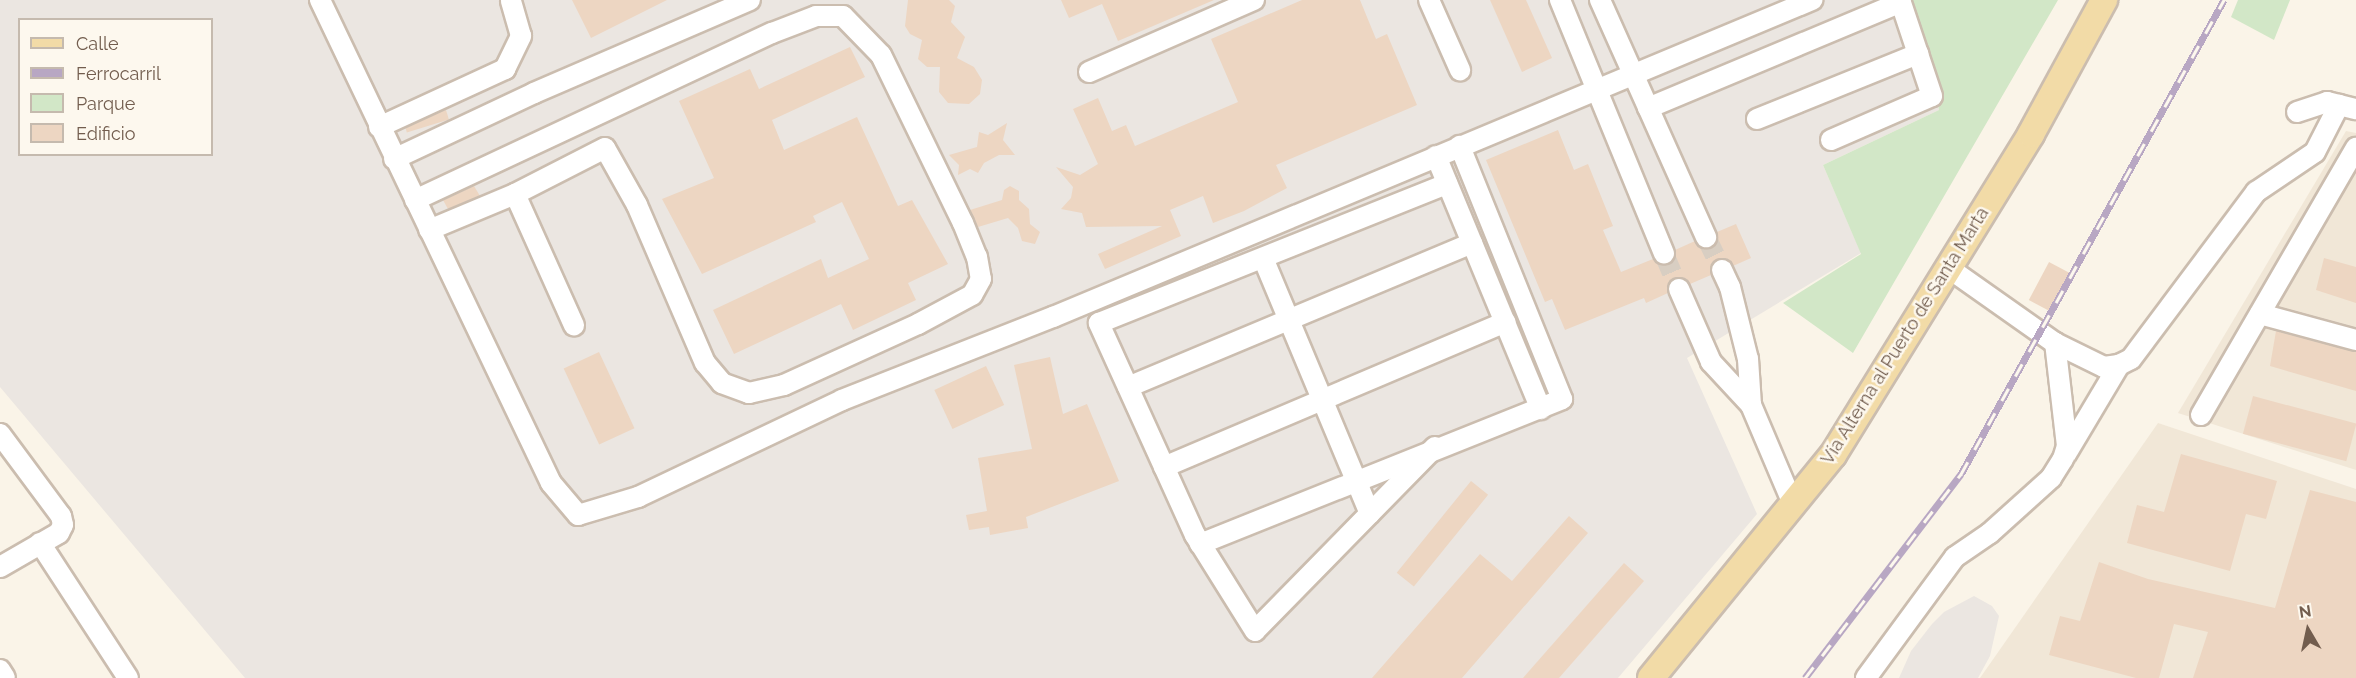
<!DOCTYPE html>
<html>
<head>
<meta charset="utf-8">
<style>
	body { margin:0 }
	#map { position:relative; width:2356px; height:678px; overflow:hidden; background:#faf4e8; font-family:Raleway,sans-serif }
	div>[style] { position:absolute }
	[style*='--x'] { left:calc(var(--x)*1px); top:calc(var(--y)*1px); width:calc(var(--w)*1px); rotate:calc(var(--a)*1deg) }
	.residential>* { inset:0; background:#f1e7d7 }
	.industrial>* { inset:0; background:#ebe6e1 }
	.green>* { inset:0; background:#d2e7c7 }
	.building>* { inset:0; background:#edd6c2; transform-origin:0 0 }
	.minor-tunnel>* { height:20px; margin-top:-10px; transform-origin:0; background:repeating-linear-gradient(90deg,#d8cec2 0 20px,transparent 0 30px) }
	.roads { filter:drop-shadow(2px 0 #cbbdaf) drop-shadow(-2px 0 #cbbdaf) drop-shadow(0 2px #cbbdaf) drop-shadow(0 -2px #cbbdaf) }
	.minor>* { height:20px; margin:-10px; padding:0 10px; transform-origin:10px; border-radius:10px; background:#fff }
	.major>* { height:26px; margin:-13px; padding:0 13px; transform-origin:13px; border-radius:13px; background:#f2dba7 }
	.rail>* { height:7px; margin-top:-3.5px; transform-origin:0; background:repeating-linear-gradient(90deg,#fdf8ee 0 14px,#b8a7c3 0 28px); box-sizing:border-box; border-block:2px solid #b8a7c3 }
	span { translate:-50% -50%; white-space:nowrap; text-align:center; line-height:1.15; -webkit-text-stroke:5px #fdf8ee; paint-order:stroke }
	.street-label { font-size:18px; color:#725d4e }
	.legend { position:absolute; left:18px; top:18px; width:195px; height:138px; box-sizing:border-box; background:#fdf8ee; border:2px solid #c5baae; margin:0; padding:8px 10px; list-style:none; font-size:18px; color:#725d4e }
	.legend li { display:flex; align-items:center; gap:12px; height:30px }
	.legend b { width:30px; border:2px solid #c5baae }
	.north { position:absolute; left:2278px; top:600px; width:60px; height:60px; -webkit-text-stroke:4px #fdf8ee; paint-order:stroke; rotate:351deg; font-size:16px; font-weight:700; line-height:24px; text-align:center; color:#725d4e }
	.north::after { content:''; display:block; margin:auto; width:21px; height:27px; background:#725d4e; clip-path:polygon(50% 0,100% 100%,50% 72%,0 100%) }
</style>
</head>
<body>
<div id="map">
	<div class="residential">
		<i style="clip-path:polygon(2346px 131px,2356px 133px,2356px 470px,2178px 413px)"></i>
		<i style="clip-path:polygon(2158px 423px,2356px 489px,2356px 678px,1980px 678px)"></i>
	</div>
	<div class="industrial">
		<i style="clip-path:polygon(evenodd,0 0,1912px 0,1939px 110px,1823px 165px,1861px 253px,1687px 358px,1757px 514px,1618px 678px,245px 678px,0 387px,0 0,20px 20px,212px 20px,212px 154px,20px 154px,20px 20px)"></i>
		<i style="clip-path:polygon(1974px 596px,1992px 606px,1999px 616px,1990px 656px,1978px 678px,1899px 678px,1911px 651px,1932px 624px,1944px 612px)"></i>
	</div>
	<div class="green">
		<i style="clip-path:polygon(1912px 0,2058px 0,1853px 353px,1783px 303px,1861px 254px,1823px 165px,1939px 110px)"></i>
		<i style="clip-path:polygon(2238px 0,2290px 0,2274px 40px,2231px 17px)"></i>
	</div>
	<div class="building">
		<i style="clip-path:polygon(572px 0,667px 0,591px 38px)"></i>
		<i style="clip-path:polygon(908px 0,949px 0,955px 6px,951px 22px,965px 37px,957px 58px,974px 67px,982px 80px,980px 94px,969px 104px,948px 103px,939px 92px,940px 67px,927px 67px,918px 59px,922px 40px,910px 34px,905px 26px)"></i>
		<i style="clip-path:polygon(1061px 0,1214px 0,1118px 41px,1102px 4px,1069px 18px)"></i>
		<i style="clip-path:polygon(1302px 0,1360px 0,1376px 39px,1387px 34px,1417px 105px,1276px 165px,1287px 188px,1244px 211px,1213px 223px,1203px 196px,1170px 210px,1181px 236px,1105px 269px,1098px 254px,1162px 226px,1086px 227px,1082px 213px,1061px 209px,1071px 198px,1073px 187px,1056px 167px,1080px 175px,1098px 164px,1073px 109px,1098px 98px,1112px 131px,1126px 125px,1135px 146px,1238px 102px,1211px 39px)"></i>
		<i style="clip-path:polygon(1490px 0,1526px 0,1552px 58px,1522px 72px)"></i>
		<i style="clip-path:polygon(850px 47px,865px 77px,772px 120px,784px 150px,857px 117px,898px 206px,912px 200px,948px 264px,908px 283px,916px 300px,853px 330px,841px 304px,734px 354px,713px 310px,821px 259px,828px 278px,869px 259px,842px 202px,813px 216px,816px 222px,702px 274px,662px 199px,714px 178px,679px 101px,750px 69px,759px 89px)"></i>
		<i style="left:446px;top:110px;width:10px;height:44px;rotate:73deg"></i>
		<i style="clip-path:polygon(1007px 123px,1003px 140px,1015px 155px,999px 155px,984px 163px,978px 173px,970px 169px,958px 175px,959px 165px,949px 155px,977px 147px,979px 132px,988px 135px)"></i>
		<i style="clip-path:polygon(1558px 130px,1574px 170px,1588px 164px,1613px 226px,1603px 230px,1621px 272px,1653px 259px,1662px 266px,1669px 265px,1676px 256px,1675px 250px,1695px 241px,1699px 247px,1710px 248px,1716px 244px,1717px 232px,1736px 224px,1751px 258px,1733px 266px,1728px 260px,1717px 259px,1712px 264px,1711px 275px,1690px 284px,1686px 279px,1675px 278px,1669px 282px,1668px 293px,1646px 303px,1644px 298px,1565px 330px,1552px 299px,1545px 302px,1486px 160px)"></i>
		<i style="clip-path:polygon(474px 186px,480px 196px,448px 209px,443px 200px)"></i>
		<i style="clip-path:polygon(1010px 186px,1019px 191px,1019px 200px,1029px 209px,1030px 224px,1040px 232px,1035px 244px,1022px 241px,1018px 228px,1008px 218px,978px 227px,970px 210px,1002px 200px,1004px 190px)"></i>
		<i style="clip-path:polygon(2324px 258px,2356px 267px,2356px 303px,2316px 290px)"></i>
		<i style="left:2049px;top:262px;width:24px;height:43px;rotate:28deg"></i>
		<i style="clip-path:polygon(2276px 331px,2356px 352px,2356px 391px,2270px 366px)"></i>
		<i style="left:599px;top:352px;width:84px;height:39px;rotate:65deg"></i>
		<i style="clip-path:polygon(1050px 357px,1063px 414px,1087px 404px,1119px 481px,1026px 517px,1028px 528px,990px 535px,989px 527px,969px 530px,966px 515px,987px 511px,978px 458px,1032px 449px,1014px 365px)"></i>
		<i style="left:986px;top:366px;width:43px;height:57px;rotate:65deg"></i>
		<i style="left:2253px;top:396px;width:107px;height:39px;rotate:15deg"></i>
		<i style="clip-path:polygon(2181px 454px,2277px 481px,2266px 519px,2246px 514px,2230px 571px,2127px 543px,2137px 505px,2164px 512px)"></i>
		<i style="left:1471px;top:481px;width:22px;height:118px;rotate:39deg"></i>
		<i style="clip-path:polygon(2310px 490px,2356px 502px,2356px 678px,2193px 678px,2208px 632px,2174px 624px,2159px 678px,2136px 678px,2049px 655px,2060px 616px,2080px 621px,2099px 562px,2148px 579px,2275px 608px)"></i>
		<i style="clip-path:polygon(1569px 516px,1588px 533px,1462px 678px,1372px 678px,1480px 554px,1512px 581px)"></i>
		<i style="clip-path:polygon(1624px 563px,1644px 581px,1559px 678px,1523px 678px)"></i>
	</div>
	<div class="minor-tunnel">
		<i style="--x:1706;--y:237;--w:37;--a:64"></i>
		<i style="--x:1664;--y:254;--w:38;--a:67"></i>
	</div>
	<div class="roads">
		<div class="minor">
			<i style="--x:320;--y:0;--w:535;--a:64.44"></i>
			<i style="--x:551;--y:483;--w:42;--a:49.8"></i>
			<i style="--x:578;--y:515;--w:63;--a:-16.7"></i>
			<i style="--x:638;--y:497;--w:226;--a:-25.4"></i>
			<i style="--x:842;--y:400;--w:227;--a:-21.5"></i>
			<i style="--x:1053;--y:317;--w:823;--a:-22.67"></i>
			<i style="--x:1429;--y:0;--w:77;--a:66.1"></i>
			<i style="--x:1560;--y:0;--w:274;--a:67.7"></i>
			<i style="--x:1600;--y:0;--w:260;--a:65.9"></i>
			<i style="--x:1089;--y:72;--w:180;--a:-23.6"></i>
			<i style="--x:1648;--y:108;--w:274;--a:-22.7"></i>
			<i style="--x:2297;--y:112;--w:32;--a:-18"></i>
			<i style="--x:2327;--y:102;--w:30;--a:14"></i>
			<i style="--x:1757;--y:119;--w:174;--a:-22"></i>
			<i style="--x:379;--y:127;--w:139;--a:-24.7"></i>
			<i style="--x:505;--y:69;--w:37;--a:-64"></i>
			<i style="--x:521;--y:36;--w:37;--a:-106"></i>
			<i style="--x:1831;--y:140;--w:110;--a:-23.5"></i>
			<i style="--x:1932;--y:96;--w:101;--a:-108.4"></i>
			<i style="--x:1436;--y:156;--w:274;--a:67.5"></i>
			<i style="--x:394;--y:159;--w:155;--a:-25.2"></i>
			<i style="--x:534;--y:93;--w:235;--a:-23.3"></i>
			<i style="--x:515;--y:194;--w:144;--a:65.8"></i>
			<i style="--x:415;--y:200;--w:394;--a:-25.1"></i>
			<i style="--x:772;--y:33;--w:47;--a:-21.1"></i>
			<i style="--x:816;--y:16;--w:27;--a:0"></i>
			<i style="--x:843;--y:16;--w:54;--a:45.7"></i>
			<i style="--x:881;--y:55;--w:187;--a:64"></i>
			<i style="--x:963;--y:223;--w:37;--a:68"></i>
			<i style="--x:977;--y:257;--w:22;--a:80"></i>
			<i style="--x:981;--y:279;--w:18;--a:119"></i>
			<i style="--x:972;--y:295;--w:61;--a:151.8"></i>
			<i style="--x:918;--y:324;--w:147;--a:155.5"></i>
			<i style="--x:784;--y:385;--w:36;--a:167"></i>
			<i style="--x:749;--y:393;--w:29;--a:-160"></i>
			<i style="--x:722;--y:383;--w:26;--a:-130"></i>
			<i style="--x:705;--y:363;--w:172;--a:-113.3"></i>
			<i style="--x:637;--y:205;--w:65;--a:-119.3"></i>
			<i style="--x:605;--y:148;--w:101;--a:152.9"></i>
			<i style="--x:515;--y:194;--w:93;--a:157.3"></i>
			<i style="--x:1263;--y:258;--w:277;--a:67.3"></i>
			<i style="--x:1950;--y:269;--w:128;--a:35.2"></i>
			<i style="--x:2055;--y:343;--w:55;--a:26.1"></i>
			<i style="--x:2104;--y:367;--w:15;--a:-8"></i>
			<i style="--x:2119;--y:365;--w:13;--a:-27"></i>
			<i style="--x:2131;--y:359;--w:209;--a:-53.2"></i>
			<i style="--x:2256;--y:192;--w:71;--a:-34.1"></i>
			<i style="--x:2315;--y:152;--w:53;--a:-62.9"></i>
			<i style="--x:1722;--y:270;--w:19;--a:65"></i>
			<i style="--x:1730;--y:287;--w:74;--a:76"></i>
			<i style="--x:1748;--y:359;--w:46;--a:86.3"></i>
			<i style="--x:1751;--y:405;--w:108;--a:67"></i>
			<i style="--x:1679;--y:289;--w:80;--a:66.3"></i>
			<i style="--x:1711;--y:362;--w:59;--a:47.1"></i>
			<i style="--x:2260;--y:314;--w:99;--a:15.2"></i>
			<i style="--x:1128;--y:387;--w:373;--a:-22.7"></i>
			<i style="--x:2201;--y:415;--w:309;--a:-59.9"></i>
			<i style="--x:0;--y:434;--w:102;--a:53.4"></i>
			<i style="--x:61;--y:516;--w:9;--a:77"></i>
			<i style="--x:63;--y:525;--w:9;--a:117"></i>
			<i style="--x:59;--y:533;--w:68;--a:150"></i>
			<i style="--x:1435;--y:447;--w:257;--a:134.4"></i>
			<i style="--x:1255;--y:631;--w:113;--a:-122"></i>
			<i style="--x:1195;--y:535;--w:233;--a:-114.4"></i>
			<i style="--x:1099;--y:323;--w:375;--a:-21.8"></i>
			<i style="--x:2066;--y:454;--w:104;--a:-59.2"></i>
			<i style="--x:1164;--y:467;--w:371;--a:-23"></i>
			<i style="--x:40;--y:543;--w:161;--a:56.9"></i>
			<i style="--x:1200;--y:544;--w:390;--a:-21.8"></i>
			<i style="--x:1562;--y:399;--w:273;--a:-112"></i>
			<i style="--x:0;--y:670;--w:9;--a:58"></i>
			<i style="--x:1866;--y:678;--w:150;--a:-53.7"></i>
			<i style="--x:1955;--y:557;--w:42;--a:-34.4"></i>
			<i style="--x:1990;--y:533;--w:82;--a:-42"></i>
			<i style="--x:2051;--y:478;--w:22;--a:-58"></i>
			<i style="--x:2063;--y:459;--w:14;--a:-73"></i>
			<i style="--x:2067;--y:446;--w:104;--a:-96.6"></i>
		</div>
		<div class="major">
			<i style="--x:1651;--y:678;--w:288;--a:-50.8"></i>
			<i style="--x:1833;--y:455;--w:377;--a:-58.3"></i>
			<i style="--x:2031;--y:134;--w:153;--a:-61.4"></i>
		</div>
	</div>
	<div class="rail">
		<i style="--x:1805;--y:678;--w:257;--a:-52.6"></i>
		<i style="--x:1961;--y:474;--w:542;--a:-60.98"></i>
	</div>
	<div class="street-label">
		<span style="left:1905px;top:336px;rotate:-58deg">Vía Alterna al Puerto de Santa Marta</span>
	</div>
	<ul class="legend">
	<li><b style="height:8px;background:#f2dba7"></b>Calle</li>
	<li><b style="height:8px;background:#b8a7c3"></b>Ferrocarril</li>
	<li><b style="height:16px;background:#d2e7c7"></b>Parque</li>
	<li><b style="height:16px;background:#edd6c2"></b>Edificio</li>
	</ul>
	<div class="north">N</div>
</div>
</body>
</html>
